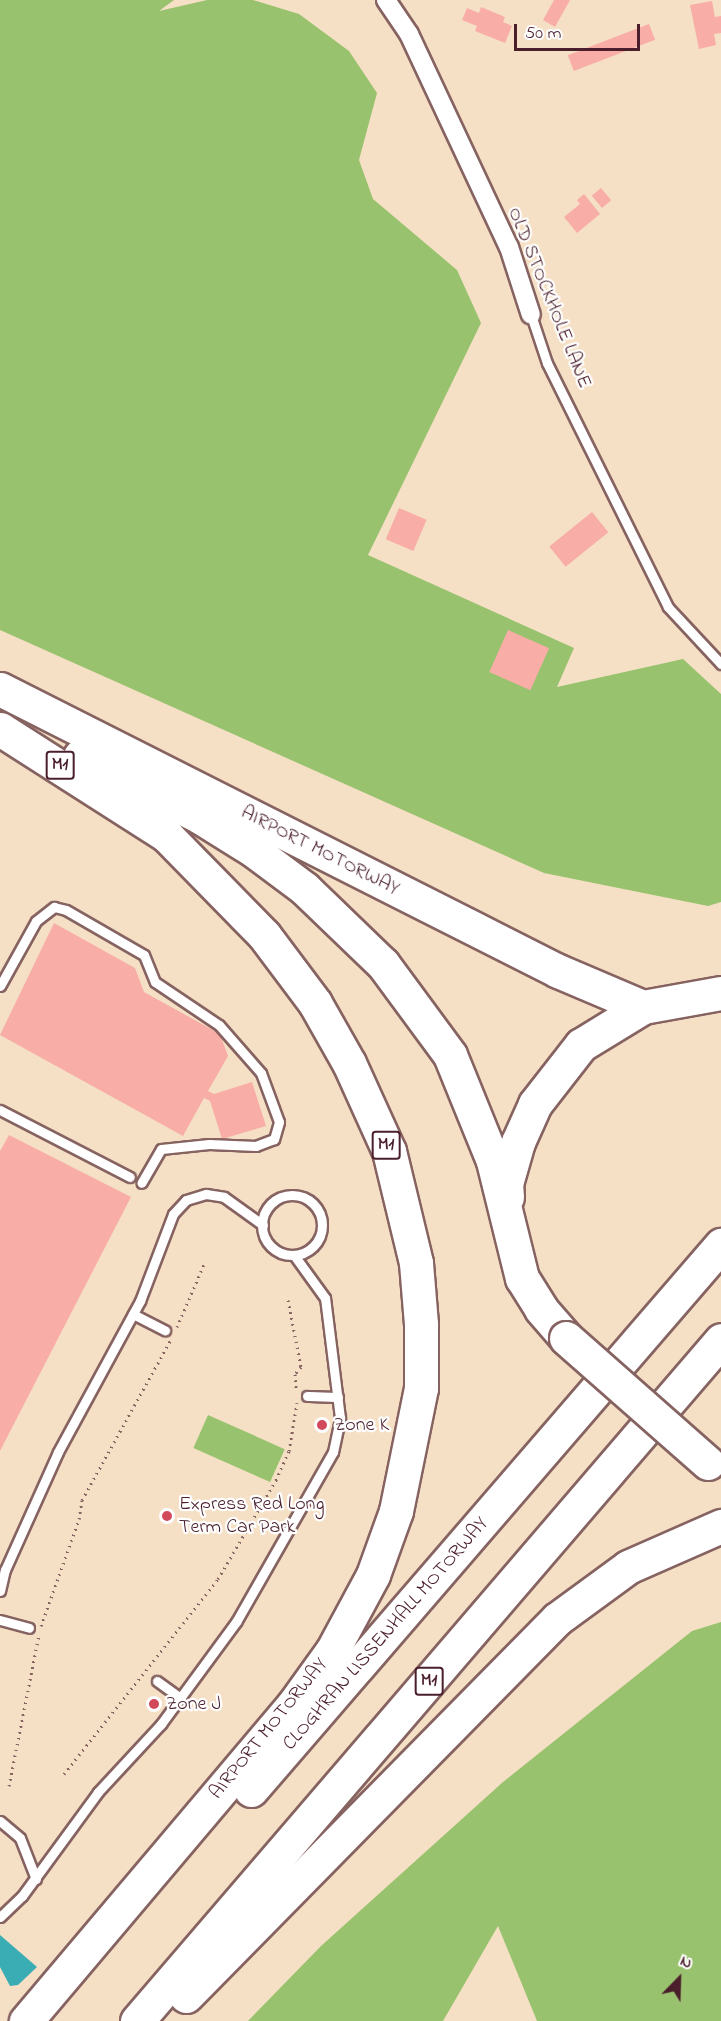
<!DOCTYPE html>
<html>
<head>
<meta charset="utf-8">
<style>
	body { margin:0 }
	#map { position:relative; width:721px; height:2021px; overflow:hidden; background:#f5e0c5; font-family:"Indie Flower",sans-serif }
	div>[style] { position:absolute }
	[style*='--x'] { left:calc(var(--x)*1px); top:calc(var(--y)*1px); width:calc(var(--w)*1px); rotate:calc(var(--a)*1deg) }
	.green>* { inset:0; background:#99c26e; transform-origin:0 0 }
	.water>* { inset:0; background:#3aacb4 }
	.building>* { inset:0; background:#f8ada7; transform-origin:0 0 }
	.path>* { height:3px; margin-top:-1.5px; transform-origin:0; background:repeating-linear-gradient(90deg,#866361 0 1.5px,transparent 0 6px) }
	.roads { filter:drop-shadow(2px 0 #866361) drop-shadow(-2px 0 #866361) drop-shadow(0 2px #866361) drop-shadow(0 -2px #866361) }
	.lane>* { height:9px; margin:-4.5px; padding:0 4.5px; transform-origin:4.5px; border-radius:4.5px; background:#fff }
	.lane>.ring { margin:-4.5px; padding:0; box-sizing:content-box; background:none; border:9px solid #fff; border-radius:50% }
	.street>* { height:18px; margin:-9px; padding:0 9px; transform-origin:9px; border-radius:9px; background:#fff }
	.highway>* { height:33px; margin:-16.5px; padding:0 16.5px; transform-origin:16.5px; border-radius:16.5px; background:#fff }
	.bridges { filter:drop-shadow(2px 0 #866361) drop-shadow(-2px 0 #866361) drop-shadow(0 2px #866361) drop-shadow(0 -2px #866361) }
	.highway-bridge>* { height:33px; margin:-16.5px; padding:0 16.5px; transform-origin:16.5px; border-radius:16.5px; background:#fff }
	.dots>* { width:16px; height:16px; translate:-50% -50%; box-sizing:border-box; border:3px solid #fff; border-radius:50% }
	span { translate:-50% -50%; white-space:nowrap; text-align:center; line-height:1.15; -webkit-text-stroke:4.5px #fff; paint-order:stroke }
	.shield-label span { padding:2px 4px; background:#fff; border:2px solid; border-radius:4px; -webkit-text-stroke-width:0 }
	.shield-label { font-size:18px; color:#4a1f2b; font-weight:700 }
	.street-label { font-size:20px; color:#4a1f2b }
	.poi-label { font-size:20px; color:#4a1f2b }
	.left { translate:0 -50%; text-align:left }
	.north { position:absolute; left:649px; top:1949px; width:60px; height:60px; -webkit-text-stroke:4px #fff; paint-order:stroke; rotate:23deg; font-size:16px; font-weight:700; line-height:24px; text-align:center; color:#4a1f2b }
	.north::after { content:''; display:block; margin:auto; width:21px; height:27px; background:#4a1f2b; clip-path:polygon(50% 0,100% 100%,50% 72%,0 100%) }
	.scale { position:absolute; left:514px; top:24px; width:126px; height:27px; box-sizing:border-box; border:3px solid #4a1f2b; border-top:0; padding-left:8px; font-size:18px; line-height:21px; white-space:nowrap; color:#4a1f2b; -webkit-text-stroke:4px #fff; paint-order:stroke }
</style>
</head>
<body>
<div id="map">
	<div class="green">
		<i style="clip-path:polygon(0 0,174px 0,159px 11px,207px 0,253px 0,299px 14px,349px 51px,377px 93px,359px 160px,373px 199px,457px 270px,481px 323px,368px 555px,574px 648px,557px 687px,683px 659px,721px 694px,721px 902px,708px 906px,544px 873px,0 630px)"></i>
		<i style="left:208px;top:1415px;width:84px;height:36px;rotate:24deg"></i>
		<i style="clip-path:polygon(721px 1622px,721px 2021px,537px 2021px,498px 1926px,443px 2021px,248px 2021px,321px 1946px,503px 1782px,692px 1631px)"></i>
	</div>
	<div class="water">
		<i style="clip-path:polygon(0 1935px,37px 1967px,18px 1985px,10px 1986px,0 1967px)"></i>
	</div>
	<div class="building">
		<i style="clip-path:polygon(554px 0,570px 0,555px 27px,543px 20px)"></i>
		<i style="clip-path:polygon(712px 1px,715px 17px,721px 16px,721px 33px,714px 34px,716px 45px,699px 49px,690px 5px)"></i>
		<i style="clip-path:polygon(481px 7px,505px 17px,503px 22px,512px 26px,505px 43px,475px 31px,477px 26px,462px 20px,467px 8px,479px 13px)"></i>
		<i style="left:649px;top:24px;width:17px;height:87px;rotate:69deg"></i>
		<i style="left:601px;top:188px;width:16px;height:12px;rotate:50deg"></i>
		<i style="clip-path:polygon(584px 194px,600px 214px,577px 233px,564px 217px,580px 204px,577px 200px)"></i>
		<i style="left:399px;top:508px;width:30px;height:34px;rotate:23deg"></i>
		<i style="left:592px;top:512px;width:26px;height:55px;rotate:51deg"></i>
		<i style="left:508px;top:630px;width:45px;height:46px;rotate:24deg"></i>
		<i style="clip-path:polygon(54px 923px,135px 968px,144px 992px,220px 1034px,228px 1056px,208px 1091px,214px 1094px,252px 1082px,266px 1126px,222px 1139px,210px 1101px,204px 1098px,183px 1136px,0 1035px)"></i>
		<i style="clip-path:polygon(9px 1135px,131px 1197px,0 1451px,0 1151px)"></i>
	</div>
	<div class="path">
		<i style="--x:288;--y:1300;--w:68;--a:79"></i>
		<i style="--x:301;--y:1367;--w:9;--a:131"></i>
		<i style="--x:295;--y:1374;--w:16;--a:86"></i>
		<i style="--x:177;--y:1327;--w:71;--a:-66.7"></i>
		<i style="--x:41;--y:1626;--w:114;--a:-70.4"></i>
		<i style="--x:79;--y:1519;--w:19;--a:-81"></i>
		<i style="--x:82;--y:1500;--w:182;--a:-61"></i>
		<i style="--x:64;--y:1774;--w:248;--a:-51.7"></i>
		<i style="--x:218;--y:1579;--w:115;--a:-59.6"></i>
		<i style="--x:276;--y:1480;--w:32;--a:-66"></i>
		<i style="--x:289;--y:1451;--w:49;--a:-80.5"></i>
		<i style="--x:9;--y:1786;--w:154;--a:-78.8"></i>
	</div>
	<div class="roads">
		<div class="lane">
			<i style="--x:531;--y:315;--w:51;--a:71.6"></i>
			<i style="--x:547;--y:363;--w:272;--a:63.6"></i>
			<i style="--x:668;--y:607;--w:78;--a:47.1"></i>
			<i style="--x:0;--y:986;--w:74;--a:-61"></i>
			<i style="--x:36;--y:921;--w:23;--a:-38"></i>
			<i style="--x:54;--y:907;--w:12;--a:14"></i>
			<i style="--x:66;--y:910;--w:90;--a:30"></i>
			<i style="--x:144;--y:955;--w:29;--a:68"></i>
			<i style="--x:155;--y:982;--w:77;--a:33.9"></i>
			<i style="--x:219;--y:1025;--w:64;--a:48.8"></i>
			<i style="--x:261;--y:1073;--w:52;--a:69.8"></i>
			<i style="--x:279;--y:1122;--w:18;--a:106"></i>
			<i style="--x:274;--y:1139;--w:19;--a:159"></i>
			<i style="--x:256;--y:1146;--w:47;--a:-177.6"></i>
			<i style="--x:209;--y:1144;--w:48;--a:174.1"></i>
			<i style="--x:161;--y:1149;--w:39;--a:120"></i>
			<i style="--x:0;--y:1110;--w:146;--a:27.3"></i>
			<i class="ring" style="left:262px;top:1195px;width:51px;height:51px"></i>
			<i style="--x:133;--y:1314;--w:36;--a:27"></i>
			<i style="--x:307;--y:1396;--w:31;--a:2"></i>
			<i style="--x:0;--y:1591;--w:22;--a:-77"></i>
			<i style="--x:5;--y:1570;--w:129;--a:-65.8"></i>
			<i style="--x:58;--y:1452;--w:172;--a:-61.5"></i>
			<i style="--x:140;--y:1301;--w:93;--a:-69.2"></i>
			<i style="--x:173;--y:1214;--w:19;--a:-47"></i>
			<i style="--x:186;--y:1200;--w:21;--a:-17"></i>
			<i style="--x:206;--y:1194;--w:18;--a:9"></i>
			<i style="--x:224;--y:1197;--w:48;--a:35.7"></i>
			<i style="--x:0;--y:1620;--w:30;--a:15"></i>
			<i style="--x:157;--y:1681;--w:29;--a:36"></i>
			<i style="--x:0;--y:1821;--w:26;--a:40"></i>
			<i style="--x:20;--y:1838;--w:44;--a:68.7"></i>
			<i style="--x:0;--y:1917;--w:30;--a:-44"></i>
			<i style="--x:22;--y:1896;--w:129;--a:-53.8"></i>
			<i style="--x:98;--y:1792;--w:93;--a:-47.2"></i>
			<i style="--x:161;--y:1724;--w:127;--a:-53.7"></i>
			<i style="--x:236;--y:1622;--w:196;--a:-60.3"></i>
			<i style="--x:333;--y:1452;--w:35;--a:-78"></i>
			<i style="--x:340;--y:1418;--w:121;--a:-97.1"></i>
			<i style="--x:325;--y:1298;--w:53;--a:-125.8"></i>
		</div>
		<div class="street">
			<i style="--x:386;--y:0;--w:41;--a:55.9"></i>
			<i style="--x:409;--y:34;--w:235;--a:64.9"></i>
			<i style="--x:509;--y:247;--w:71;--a:72.1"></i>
		</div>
		<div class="highway">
			<i style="--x:0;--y:689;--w:625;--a:26.81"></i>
			<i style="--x:558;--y:971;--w:92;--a:23"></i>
			<i style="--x:0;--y:729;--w:198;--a:32.6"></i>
			<i style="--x:167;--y:836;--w:139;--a:45.6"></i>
			<i style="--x:264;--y:935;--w:85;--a:53.1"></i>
			<i style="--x:315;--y:1003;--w:69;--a:60.5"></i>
			<i style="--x:349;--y:1063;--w:97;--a:65.6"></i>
			<i style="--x:389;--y:1151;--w:115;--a:76.4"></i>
			<i style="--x:416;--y:1263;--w:61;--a:85.3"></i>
			<i style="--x:421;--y:1324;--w:64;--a:90"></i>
			<i style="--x:421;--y:1388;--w:126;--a:101.5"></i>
			<i style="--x:396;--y:1511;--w:68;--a:109.8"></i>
			<i style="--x:373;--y:1575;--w:86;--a:118.3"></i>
			<i style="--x:332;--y:1651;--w:67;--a:125.8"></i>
			<i style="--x:293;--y:1705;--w:414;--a:130.2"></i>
			<i style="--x:80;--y:756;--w:135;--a:26.9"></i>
			<i style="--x:200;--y:817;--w:62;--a:31.9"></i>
			<i style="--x:253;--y:850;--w:64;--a:36.7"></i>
			<i style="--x:304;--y:888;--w:110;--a:43.9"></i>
			<i style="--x:383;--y:964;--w:113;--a:53.6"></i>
			<i style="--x:450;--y:1055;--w:114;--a:67.9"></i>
			<i style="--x:493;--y:1161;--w:121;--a:76.1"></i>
			<i style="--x:522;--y:1278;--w:36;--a:58"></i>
			<i style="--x:541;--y:1309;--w:38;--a:49"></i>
			<i style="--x:507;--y:1197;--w:13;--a:-94"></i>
			<i style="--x:506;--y:1184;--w:44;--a:-74.1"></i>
			<i style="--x:518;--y:1142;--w:42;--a:-65.9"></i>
			<i style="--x:535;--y:1104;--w:75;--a:-52.1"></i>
			<i style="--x:581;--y:1045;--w:73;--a:-31.5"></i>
			<i style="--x:643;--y:1007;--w:79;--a:-10.2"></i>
			<i style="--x:251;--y:1790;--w:720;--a:-49.23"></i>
			<i style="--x:186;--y:1996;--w:529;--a:-45.46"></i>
			<i style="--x:557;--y:1619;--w:88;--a:-36.2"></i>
			<i style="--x:628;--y:1567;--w:102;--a:-23.8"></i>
			<i style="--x:137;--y:2021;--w:897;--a:-49.38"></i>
		</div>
	</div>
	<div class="bridges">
		<div class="highway-bridge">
			<i style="--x:566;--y:1338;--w:189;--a:41.4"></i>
		</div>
	</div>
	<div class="dots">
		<i style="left:322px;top:1425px;background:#d1495b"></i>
		<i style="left:167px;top:1516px;background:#d1495b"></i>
		<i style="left:154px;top:1704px;background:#d1495b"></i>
	</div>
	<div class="shield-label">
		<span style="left:60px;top:765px">M1</span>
		<span style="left:386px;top:1145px">M1</span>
		<span style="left:429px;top:1681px">M1</span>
	</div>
	<div class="street-label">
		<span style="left:549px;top:298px;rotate:68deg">OLD STOCKHOLE LANE</span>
		<span style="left:320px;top:851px;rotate:27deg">AIRPORT MOTORWAY</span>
		<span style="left:386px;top:1634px;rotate:-49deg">CLOGHRAN LISSENHALL MOTORWAY</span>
		<span style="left:269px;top:1729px;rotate:-51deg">AIRPORT MOTORWAY</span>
	</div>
	<div class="poi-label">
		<span class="left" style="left:334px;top:1425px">Zone K</span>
		<span class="left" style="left:179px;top:1516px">Express Red Long<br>Term Car Park</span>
		<span class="left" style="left:166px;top:1704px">Zone J</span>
	</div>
	<div class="north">N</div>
	<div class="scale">50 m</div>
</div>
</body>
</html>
